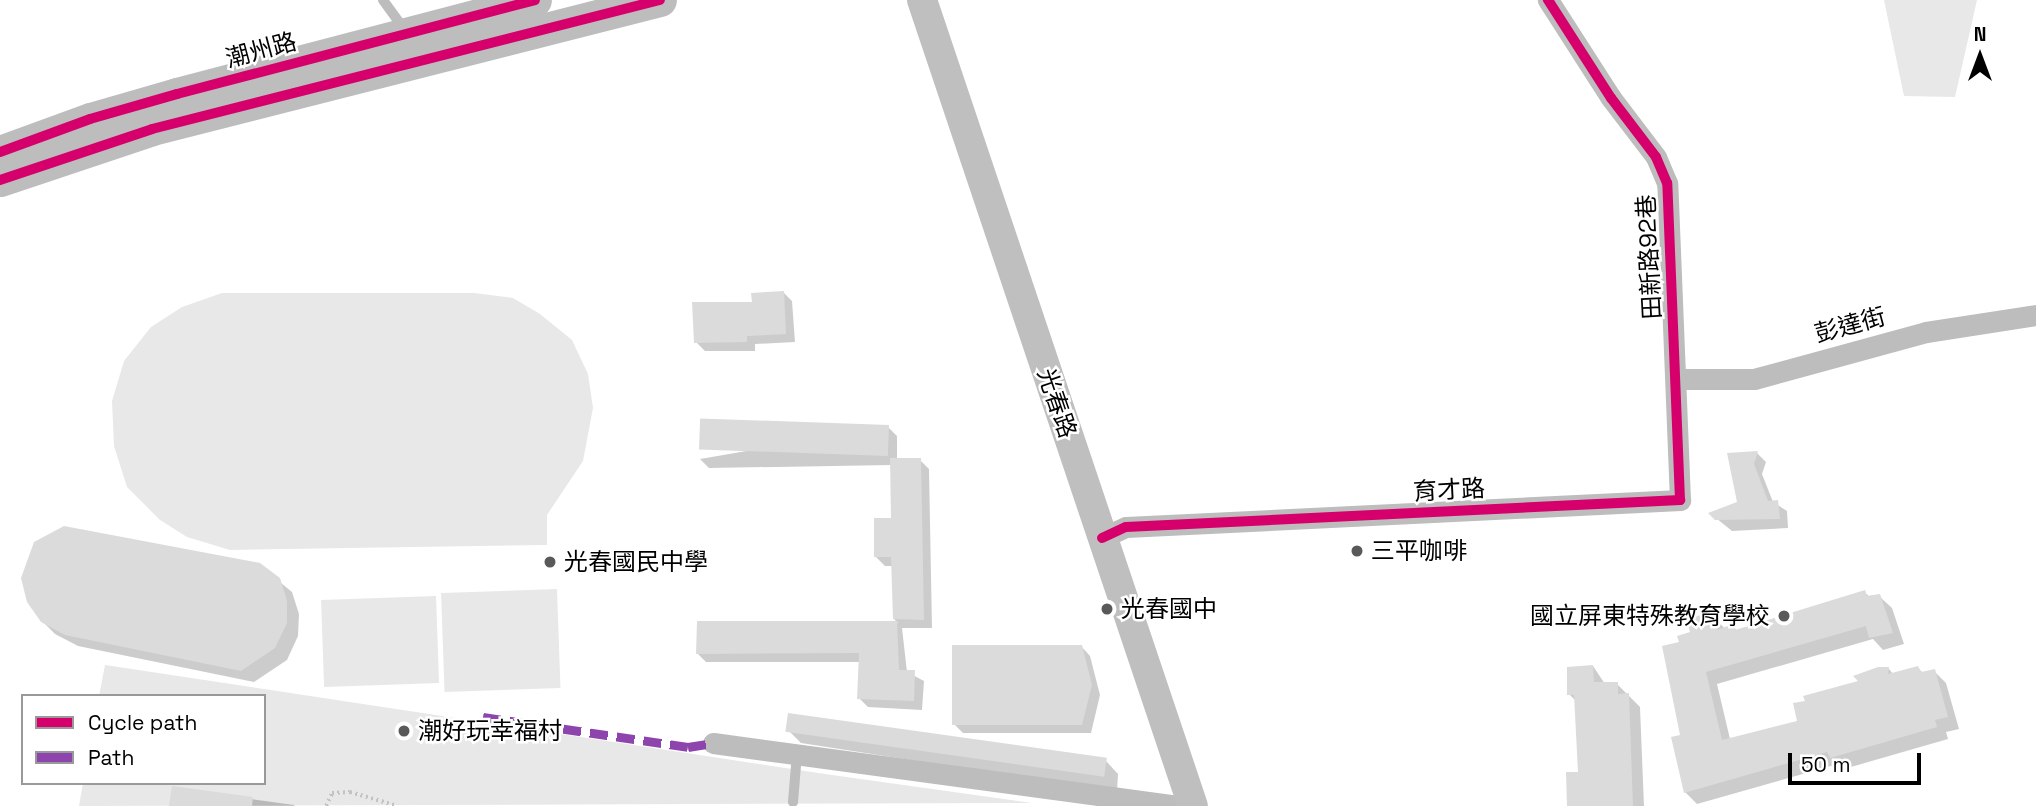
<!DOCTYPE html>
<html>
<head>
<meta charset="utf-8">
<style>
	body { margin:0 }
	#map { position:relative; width:2036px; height:806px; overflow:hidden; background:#fff; font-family:"Space Grotesk","Noto Sans TC",sans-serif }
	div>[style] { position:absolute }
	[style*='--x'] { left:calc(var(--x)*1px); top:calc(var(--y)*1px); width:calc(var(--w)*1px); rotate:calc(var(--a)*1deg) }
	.green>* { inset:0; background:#e8e8e8; transform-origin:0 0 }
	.shadow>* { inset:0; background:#0003 }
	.building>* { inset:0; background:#dbdbdb; transform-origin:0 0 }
	.path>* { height:3.5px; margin-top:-1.75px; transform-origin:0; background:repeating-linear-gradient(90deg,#c2c2c2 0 2px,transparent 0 5.5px) }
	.lane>* { height:10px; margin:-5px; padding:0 5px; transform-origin:5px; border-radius:5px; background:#bdbdbd }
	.street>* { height:21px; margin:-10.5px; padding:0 10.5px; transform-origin:10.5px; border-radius:10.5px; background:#bdbdbd }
	.secondary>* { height:30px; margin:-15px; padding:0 15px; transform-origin:15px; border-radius:15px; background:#bfbfbf }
	.primary>* { height:33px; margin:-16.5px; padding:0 16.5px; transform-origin:16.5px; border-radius:16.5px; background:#bdbdbd }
	.quiet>* { height:9px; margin-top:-4.5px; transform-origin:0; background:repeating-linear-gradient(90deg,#8e44ad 0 18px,transparent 0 27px) }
	.cycleway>* { height:10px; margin:-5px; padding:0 5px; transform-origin:5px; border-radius:5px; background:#d6006c }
	.dots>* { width:19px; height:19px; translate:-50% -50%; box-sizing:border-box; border:4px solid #fff; border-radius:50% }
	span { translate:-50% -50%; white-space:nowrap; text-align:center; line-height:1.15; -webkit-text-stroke:5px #fff; paint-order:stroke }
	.street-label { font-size:24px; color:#000 }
	.poi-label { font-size:24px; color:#000 }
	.left { translate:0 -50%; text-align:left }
	.right { translate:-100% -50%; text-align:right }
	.legend { position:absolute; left:21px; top:694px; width:245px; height:91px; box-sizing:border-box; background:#fff; border:2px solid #999; margin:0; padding:9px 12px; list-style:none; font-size:21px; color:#000 }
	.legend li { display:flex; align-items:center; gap:14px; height:35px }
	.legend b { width:35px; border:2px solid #999 }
	.north { position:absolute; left:1945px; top:21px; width:70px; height:70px; -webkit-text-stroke:5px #fff; paint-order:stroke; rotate:0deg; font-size:19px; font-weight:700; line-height:28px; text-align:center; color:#000 }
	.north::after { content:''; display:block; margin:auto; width:24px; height:32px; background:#000; clip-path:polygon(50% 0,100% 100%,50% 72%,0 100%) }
	.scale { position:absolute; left:1788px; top:753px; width:133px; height:32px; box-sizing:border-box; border:4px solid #000; border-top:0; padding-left:9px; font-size:21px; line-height:24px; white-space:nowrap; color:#000; -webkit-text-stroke:5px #fff; paint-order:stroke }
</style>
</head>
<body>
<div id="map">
	<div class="green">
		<i style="clip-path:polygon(1884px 0,1977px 0,1955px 97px,1904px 96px)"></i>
		<i style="clip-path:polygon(222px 293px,474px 293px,513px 298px,540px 314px,572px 340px,588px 374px,593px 408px,583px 461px,547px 515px,547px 545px,230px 550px,187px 537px,160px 520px,127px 487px,114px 446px,112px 401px,124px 361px,151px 327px,182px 307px)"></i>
		<i style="left:557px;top:589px;width:99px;height:116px;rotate:88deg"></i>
		<i style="left:436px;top:596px;width:87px;height:115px;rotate:88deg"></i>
		<i style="clip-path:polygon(105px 665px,825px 774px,1032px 803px,79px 806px,83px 783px,264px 783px,264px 696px,99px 696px)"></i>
	</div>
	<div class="shadow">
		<i style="clip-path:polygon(783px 292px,792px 301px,795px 342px,755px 344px,755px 351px,705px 351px,696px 342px,754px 304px)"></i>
		<i style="clip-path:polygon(888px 427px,897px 436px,897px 460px,920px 460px,929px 469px,932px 628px,902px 628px,907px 672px,924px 681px,922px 710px,868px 707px,859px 698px,861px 662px,706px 662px,697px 653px,699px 623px,898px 623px,894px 619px,893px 566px,885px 566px,876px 557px,892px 520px,892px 465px,709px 468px,700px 459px)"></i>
		<i style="clip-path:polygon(1757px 453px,1766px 462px,1762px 474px,1773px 502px,1787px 511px,1788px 528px,1732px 531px,1711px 514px,1739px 504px)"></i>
		<i style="clip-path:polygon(64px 527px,259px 565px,292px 592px,299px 614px,298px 636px,287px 660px,254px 682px,78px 646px,55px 634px,42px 621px)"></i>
		<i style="clip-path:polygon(1864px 592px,1870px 597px,1879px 596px,1892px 608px,1904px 644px,1883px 650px,1873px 639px,1717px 684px,1730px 739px,1799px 723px,1861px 682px,1889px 669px,1893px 674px,1918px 668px,1923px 673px,1934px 671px,1946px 683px,1959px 729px,1946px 732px,1948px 739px,1844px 769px,1838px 764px,1697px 804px,1685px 792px,1681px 644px,1712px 614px,1725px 629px,1733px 626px,1737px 631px)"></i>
		<i style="clip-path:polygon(1081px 646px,1090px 656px,1100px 695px,1091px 733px,963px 733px,954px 724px)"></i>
		<i style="clip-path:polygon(1593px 666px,1605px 684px,1617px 684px,1640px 707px,1644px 806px,1568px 806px,1579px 773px,1576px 701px,1569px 694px)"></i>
		<i style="clip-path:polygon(789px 731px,1106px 761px,1118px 774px,1117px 792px,801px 743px)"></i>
		<i style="clip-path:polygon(173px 788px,294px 805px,295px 806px,171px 806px)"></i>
	</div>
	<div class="building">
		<i style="clip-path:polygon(784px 291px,786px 334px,747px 336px,747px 342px,694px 343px,692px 302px,752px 302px,751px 293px)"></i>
		<i style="left:889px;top:425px;width:31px;height:189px;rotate:92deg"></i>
		<i style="clip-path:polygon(1758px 451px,1754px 464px,1768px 501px,1778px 500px,1780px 519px,1715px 520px,1708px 513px,1737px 502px,1727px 453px)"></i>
		<i style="clip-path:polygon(890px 458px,921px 458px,924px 620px,893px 619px,891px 557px,874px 557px,874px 518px,891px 518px)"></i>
		<i style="clip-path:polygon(64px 526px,260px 563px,280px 578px,287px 601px,287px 623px,275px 648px,241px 671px,65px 635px,41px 622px,27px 602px,21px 578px,34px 542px)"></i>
		<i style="clip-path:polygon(1865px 590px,1867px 596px,1880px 594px,1893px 633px,1869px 638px,1866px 626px,1706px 672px,1722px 740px,1797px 721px,1793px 703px,1805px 701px,1803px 696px,1858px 681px,1853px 676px,1878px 667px,1889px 667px,1888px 674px,1918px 666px,1921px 672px,1935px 669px,1948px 717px,1935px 720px,1937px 727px,1830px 758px,1827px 752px,1684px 793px,1671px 737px,1680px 735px,1662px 646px,1679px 642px,1677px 636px,1690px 632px,1686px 619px,1712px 612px,1717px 630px,1733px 624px,1735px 630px)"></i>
		<i style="clip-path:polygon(697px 621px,897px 621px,899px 670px,915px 670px,914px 701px,857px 699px,859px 653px,696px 654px)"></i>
		<i style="clip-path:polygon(952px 645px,1082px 645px,1092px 685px,1082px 725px,952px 725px)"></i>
		<i style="clip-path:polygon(1593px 665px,1594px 682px,1618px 682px,1618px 694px,1629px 693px,1633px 806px,1567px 806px,1566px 772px,1578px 772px,1574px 695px,1567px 695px,1567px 667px)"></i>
		<i style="left:788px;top:713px;width:322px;height:19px;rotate:8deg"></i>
		<i style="clip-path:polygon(172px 786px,253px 797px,252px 806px,169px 806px)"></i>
	</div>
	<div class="path">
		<i style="--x:326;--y:806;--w:14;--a:-65"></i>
		<i style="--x:332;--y:793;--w:18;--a:-3"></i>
		<i style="--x:350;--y:792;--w:50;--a:16.3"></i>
	</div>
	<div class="lane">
		<i style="--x:383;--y:0;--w:34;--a:54"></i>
		<i style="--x:793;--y:802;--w:49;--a:-85.3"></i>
	</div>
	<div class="street">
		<i style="--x:1677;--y:379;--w:77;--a:0"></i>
		<i style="--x:1754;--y:379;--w:178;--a:-15.3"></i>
		<i style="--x:1926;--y:332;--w:111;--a:-8.8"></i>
		<i style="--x:1102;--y:538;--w:26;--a:-25"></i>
		<i style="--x:1126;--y:527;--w:555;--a:-2.79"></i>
		<i style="--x:1680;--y:500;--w:317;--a:-92.3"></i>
		<i style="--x:1667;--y:183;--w:28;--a:-113"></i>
		<i style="--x:1656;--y:157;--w:74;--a:-127.3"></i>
		<i style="--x:1611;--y:98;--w:117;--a:-122.7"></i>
		<i style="--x:713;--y:743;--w:469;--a:7.7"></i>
	</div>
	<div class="secondary">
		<i style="--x:922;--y:0;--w:850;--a:71.42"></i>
	</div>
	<div class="primary">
		<i style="--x:0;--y:152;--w:96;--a:-20.1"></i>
		<i style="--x:90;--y:119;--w:91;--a:-16"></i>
		<i style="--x:177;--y:94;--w:370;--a:-14.7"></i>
		<i style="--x:0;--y:180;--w:160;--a:-18.5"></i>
		<i style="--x:152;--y:129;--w:524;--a:-14.25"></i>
	</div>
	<div class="quiet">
		<i style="--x:483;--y:717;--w:207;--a:8.3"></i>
		<i style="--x:688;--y:747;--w:25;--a:-9"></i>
	</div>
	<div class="cycleway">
		<i style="--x:0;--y:152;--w:96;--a:-20.1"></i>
		<i style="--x:90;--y:119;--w:91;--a:-16"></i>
		<i style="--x:177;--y:94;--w:370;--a:-14.7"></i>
		<i style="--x:0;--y:180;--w:160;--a:-18.5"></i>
		<i style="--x:152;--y:129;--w:524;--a:-14.25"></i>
		<i style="--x:1102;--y:538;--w:26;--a:-25"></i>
		<i style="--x:1126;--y:527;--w:555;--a:-2.79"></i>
		<i style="--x:1680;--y:500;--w:317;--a:-92.3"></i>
		<i style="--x:1667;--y:183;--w:28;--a:-113"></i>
		<i style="--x:1656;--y:157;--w:74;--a:-127.3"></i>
		<i style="--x:1611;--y:98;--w:117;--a:-122.7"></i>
	</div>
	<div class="dots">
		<i style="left:1357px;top:551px;background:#595959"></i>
		<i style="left:550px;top:562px;background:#595959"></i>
		<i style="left:1107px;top:609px;background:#595959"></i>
		<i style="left:1784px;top:616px;background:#595959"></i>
		<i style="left:404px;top:731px;background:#595959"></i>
	</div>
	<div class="street-label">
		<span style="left:261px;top:50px;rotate:-15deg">潮州路</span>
		<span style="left:1649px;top:257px;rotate:-93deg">田新路92巷</span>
		<span style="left:1850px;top:325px;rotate:-15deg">彭達街</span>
		<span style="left:1057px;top:403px;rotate:71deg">光春路</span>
		<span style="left:1449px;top:490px;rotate:-3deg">育才路</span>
	</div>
	<div class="poi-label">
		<span class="left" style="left:1371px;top:551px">三平咖啡</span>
		<span class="left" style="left:564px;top:562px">光春國民中學</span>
		<span class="left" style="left:1121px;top:609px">光春國中</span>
		<span class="right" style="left:1770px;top:616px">國立屏東特殊教育學校</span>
		<span class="left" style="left:418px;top:731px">潮好玩幸福村</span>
	</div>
	<ul class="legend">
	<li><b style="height:9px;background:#d6006c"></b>Cycle path</li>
	<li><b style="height:9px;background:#8e44ad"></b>Path</li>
	</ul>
	<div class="north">N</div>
	<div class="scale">50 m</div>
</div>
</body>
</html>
